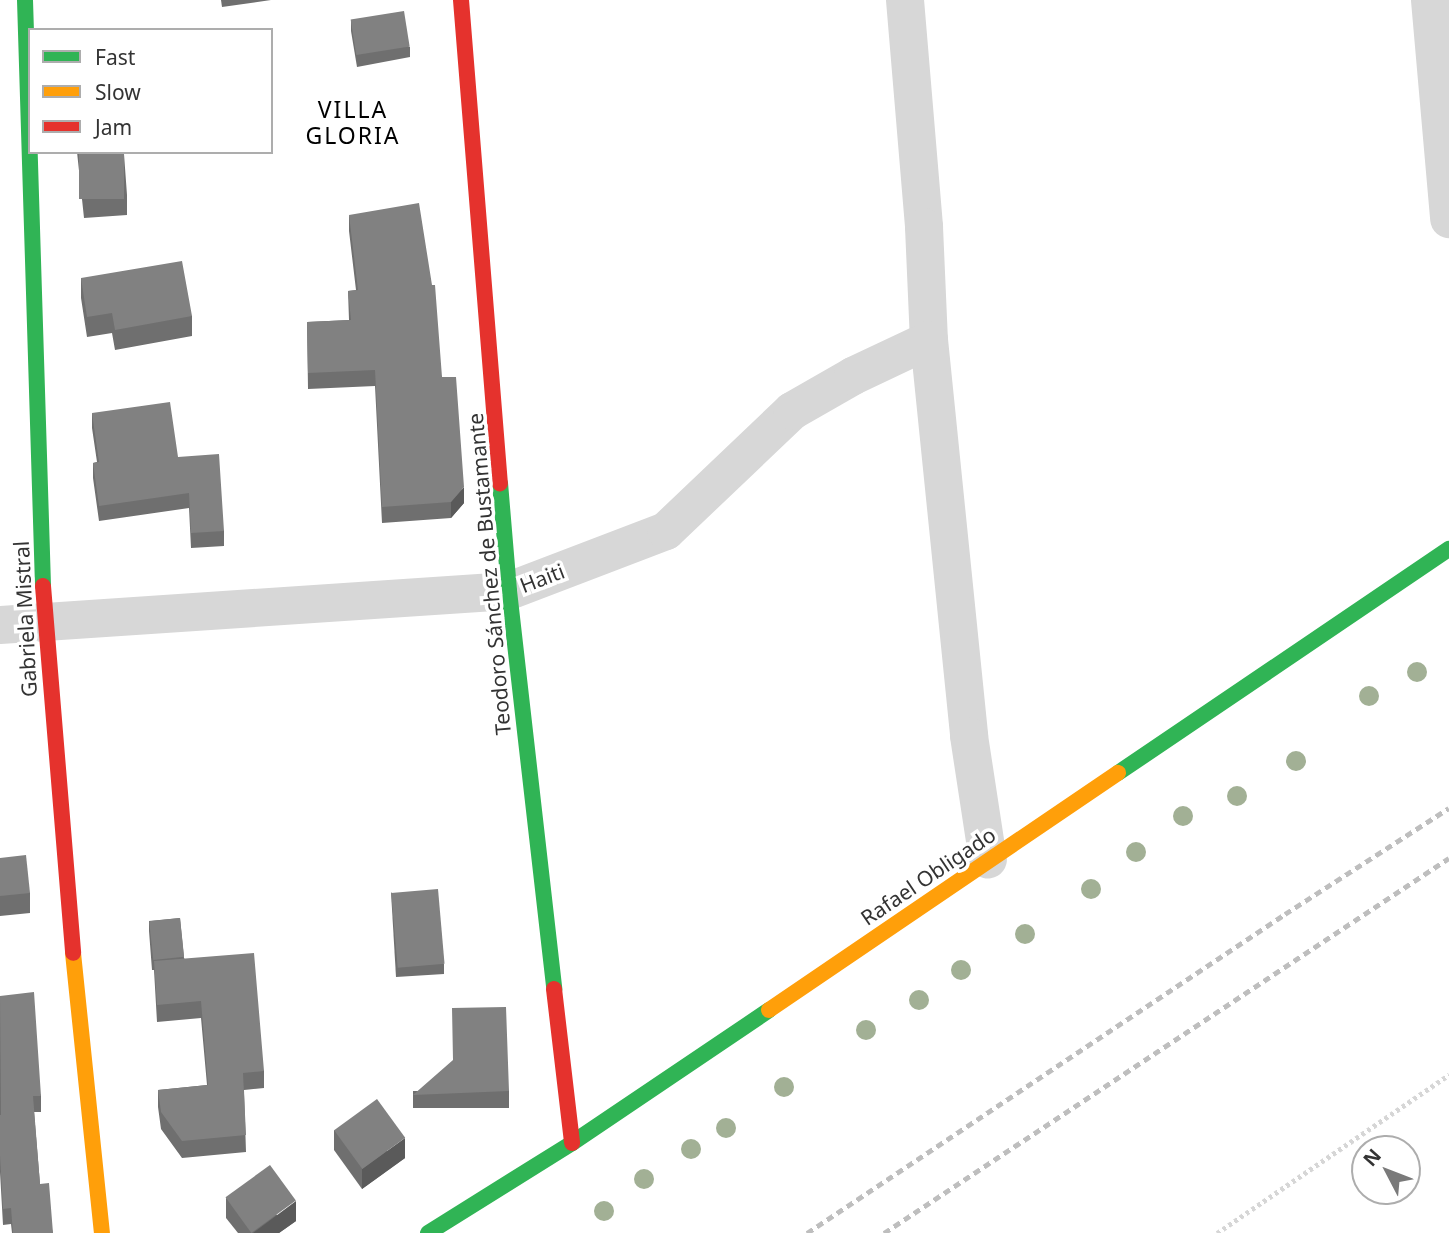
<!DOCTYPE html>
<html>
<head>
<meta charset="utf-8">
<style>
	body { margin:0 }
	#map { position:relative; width:1449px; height:1233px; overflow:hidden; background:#fff; font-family:"Noto Sans",sans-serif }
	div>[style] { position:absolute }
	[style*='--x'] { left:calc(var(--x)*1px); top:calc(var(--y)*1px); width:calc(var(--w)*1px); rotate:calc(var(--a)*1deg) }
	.path>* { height:4.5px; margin-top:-2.25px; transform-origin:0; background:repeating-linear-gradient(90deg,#d6d6d6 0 3.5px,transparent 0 7px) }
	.street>* { height:38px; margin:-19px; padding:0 19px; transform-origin:19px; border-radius:19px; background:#d7d7d7 }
	.fast>* { height:16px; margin:-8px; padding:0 8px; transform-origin:8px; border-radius:8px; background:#30b455 }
	.slow>* { height:16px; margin:-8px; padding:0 8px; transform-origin:8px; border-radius:8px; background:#ff9f0a }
	.jam>* { height:16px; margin:-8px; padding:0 8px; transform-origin:8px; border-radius:8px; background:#e5322d }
	.rail>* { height:5px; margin-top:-2.5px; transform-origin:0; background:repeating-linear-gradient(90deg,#bebebe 0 7px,transparent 0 12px) }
	.trees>* { width:20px; height:20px; margin:-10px; border-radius:50%; background:#a2b095 }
	.wall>* { inset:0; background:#6f6f6f; transform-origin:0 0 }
	.shaded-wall>* { inset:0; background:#5a5a5a }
	.building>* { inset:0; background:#818181; transform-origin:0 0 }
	span { translate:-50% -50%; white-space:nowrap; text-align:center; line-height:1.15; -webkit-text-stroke:7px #fff; paint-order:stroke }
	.street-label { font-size:21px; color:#333 }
	.neighbourhood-label { font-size:23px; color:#000; letter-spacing:2px }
	.legend { position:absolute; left:28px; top:28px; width:245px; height:126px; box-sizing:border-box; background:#fff; border:2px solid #adadad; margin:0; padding:9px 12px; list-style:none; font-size:21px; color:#333 }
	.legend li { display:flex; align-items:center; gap:14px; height:35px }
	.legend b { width:35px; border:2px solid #adadad }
	.north { position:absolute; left:1351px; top:1135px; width:70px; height:70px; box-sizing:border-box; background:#fff; border:2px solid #adadad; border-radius:50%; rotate:312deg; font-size:19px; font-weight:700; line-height:28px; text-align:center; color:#333 }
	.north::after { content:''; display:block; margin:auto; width:24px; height:32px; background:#7a7a7a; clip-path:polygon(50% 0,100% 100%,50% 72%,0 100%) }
</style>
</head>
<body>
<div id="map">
	<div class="path">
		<i style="--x:1217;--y:1233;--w:281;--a:-34.3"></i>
	</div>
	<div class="street">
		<i style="--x:905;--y:0;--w:228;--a:85.2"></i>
		<i style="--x:924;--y:227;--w:113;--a:87.5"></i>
		<i style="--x:929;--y:340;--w:398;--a:84.2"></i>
		<i style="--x:969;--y:736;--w:125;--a:81.3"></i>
		<i style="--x:1430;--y:0;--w:220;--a:85"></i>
		<i style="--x:0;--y:625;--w:510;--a:-3.82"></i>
		<i style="--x:509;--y:591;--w:168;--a:-20.9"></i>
		<i style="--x:666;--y:531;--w:174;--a:-43.6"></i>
		<i style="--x:792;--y:411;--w:70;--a:-29.8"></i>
		<i style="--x:853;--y:376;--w:84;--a:-25.3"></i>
	</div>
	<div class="fast">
		<i style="--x:25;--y:0;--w:586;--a:88.24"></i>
		<i style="--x:500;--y:483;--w:108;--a:85.2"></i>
		<i style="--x:509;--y:591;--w:401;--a:83.5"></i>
		<i style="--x:1118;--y:773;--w:400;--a:-34.1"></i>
		<i style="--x:428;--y:1233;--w:170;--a:-32"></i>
		<i style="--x:572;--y:1143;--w:238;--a:-34"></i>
	</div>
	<div class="slow">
		<i style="--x:73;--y:953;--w:281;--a:84.1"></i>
		<i style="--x:769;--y:1010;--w:422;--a:-34.2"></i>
	</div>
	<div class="jam">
		<i style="--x:461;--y:0;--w:485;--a:85.4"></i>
		<i style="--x:43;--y:586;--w:368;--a:85.3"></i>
		<i style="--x:554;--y:989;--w:155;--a:83.3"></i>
	</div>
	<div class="rail">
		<i style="--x:807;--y:1233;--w:575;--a:-33.72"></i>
		<i style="--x:1285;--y:914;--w:195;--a:-32.9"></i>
		<i style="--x:884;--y:1233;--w:678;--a:-33.57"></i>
	</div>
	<div class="trees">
		<i style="left:1417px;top:672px"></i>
		<i style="left:1369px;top:696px"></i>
		<i style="left:1296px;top:761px"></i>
		<i style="left:1237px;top:796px"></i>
		<i style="left:1183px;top:816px"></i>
		<i style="left:1136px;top:852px"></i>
		<i style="left:1091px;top:889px"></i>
		<i style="left:1025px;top:934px"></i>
		<i style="left:961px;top:970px"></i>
		<i style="left:919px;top:1000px"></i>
		<i style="left:866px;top:1030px"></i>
		<i style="left:784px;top:1087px"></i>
		<i style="left:726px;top:1128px"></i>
		<i style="left:691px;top:1149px"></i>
		<i style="left:644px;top:1179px"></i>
		<i style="left:604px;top:1211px"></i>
	</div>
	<div class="wall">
		<i style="clip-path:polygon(221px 0,271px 0,222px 7px)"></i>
		<i style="clip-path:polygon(351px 21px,410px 47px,410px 57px,357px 67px,351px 31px)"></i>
		<i style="clip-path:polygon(77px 152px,147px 152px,124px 154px,127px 195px,127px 215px,84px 218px)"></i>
		<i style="clip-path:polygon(349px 215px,442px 377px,464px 503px,451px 518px,382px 523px,375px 386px,308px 389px,307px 322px,349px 320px,348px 291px,356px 290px,349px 231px)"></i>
		<i style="clip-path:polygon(81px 278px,192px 316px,192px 336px,115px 350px,112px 333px,87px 337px,81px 298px)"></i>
		<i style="clip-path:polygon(92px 413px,178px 457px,224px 531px,224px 546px,191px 548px,189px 508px,99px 521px,93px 478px,93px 463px,97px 462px,92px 428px)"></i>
		<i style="clip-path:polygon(0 858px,30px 893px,30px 913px,0 916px)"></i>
		<i style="clip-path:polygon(391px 892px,444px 964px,444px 974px,396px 977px)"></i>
		<i style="clip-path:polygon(180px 918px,184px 958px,264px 1071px,264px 1088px,244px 1090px,246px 1152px,182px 1158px,161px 1129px,158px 1107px,158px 1090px,207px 1085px,201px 1018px,157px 1022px,154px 970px,152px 970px,149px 931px,149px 921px)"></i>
		<i style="clip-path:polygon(0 996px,41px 1096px,41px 1112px,34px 1112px,40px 1184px,53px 1233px,12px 1233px,11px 1224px,3px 1225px,0 1172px)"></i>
		<i style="left:509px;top:1091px;width:17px;height:96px;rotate:90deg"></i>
		<i style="clip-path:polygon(334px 1130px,405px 1158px,362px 1189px,334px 1150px)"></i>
		<i style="clip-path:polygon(226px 1198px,296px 1221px,279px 1233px,238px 1233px,226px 1218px)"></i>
	</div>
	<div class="shaded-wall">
		<i style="clip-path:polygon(464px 487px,464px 503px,451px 518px,451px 502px)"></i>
		<i style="clip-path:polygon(405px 1138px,405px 1158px,362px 1189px,362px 1169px)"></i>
		<i style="clip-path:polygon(296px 1201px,296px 1221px,279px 1233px,253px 1233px)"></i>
	</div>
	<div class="building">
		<i style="left:404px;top:11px;width:36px;height:54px;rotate:81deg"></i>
		<i style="left:79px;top:152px;width:45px;height:47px"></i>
		<i style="clip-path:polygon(419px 203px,432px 285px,435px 285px,442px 377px,456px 377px,464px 487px,451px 502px,382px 507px,375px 370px,308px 373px,307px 322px,351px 320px,348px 291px,358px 290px,349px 215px)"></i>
		<i style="clip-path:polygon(182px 261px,192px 316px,115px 330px,112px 313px,87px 317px,81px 278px)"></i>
		<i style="clip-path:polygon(170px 402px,178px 457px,219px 454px,224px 531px,191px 533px,189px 493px,99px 506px,93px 463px,99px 462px,92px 413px)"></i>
		<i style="clip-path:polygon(26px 855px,30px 893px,0 896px,0 858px)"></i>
		<i style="left:438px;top:889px;width:75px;height:47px;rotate:85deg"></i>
		<i style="left:180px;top:918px;width:39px;height:31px;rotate:84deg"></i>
		<i style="clip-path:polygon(254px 953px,264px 1071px,243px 1073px,246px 1135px,182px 1141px,161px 1112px,158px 1090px,208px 1085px,201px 1001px,157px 1005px,154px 961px)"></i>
		<i style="clip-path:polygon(34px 992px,41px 1096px,33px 1096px,40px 1184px,49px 1183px,53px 1233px,13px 1233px,11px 1208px,3px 1209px,0 1156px,0 1115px,1px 1115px,0 996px)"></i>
		<i style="clip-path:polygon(506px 1007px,509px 1091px,413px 1095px,453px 1060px,452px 1008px)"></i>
		<i style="left:377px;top:1099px;width:48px;height:53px;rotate:54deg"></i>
		<i style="left:270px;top:1165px;width:44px;height:55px;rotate:54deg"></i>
	</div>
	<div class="street-label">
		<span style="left:489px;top:574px;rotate:-95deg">Teodoro Sánchez de Bustamante</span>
		<span style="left:542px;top:578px;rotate:-21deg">Haiti</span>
		<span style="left:25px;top:619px;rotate:-93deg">Gabriela Mistral</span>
		<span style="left:928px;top:876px;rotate:-34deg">Rafael Obligado</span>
	</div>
	<div class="neighbourhood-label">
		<span style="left:353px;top:122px">VILLA<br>GLORIA</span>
	</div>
	<ul class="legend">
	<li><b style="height:9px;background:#30b455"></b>Fast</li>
	<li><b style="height:9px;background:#ff9f0a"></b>Slow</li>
	<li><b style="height:9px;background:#e5322d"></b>Jam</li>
	</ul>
	<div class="north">N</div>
</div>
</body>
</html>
